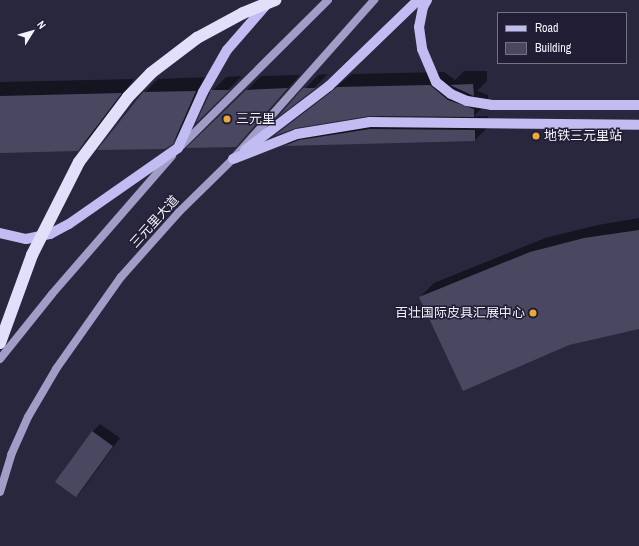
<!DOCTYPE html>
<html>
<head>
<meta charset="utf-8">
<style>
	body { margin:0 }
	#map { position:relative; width:639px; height:546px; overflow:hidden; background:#29273e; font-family:"Archivo Narrow","Noto Sans SC",sans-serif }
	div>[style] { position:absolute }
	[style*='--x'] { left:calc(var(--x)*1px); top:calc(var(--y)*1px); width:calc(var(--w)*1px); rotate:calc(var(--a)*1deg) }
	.shadow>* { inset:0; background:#0007 }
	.building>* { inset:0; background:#4a4861; transform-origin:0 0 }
	.secondary>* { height:8px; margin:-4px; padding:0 4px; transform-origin:4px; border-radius:4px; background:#a09dc6 }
	.primary>* { height:10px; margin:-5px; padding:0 5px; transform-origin:5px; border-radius:5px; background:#c1bdf2 }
	.highway>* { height:12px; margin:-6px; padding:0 6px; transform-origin:6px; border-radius:6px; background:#e1dff9 }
	.highway-bridge>* { height:12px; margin:-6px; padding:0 6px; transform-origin:6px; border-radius:6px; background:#e1dff9 }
	.dots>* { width:11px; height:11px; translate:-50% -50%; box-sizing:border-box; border:2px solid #201d34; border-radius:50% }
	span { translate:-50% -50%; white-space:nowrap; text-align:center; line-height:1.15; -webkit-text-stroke:3px #201d34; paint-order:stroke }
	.poi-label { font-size:13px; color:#f3f3fc }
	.left { translate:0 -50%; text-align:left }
	.right { translate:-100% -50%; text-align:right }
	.street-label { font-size:13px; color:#f3f3fc }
	.legend { position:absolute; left:497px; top:12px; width:130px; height:52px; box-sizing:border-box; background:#201d34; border:1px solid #747384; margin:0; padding:5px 7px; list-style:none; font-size:12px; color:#f3f3fc }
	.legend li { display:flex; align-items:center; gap:8px; height:20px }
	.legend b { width:20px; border:1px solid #747384 }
	.north { position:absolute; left:12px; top:12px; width:40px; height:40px; -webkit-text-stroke:3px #201d34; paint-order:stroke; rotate:53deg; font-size:11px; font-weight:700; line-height:16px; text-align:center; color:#f3f3fc }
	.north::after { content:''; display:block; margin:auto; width:14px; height:18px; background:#f3f3fc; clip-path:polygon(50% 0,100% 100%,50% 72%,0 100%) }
</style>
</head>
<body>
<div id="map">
	<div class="shadow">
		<i style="clip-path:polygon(464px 71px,487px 71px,487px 81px,477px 91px,488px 95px,488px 102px,474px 116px,488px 116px,489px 126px,475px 140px,286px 145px,299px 133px,313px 127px,380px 116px,369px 115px,296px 127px,278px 133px,352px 74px,444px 72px,455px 80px)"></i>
		<i style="clip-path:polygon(328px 74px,315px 87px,285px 110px,318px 75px)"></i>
		<i style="clip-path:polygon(300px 75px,236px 146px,189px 147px,261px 76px)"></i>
		<i style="clip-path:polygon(242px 76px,199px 119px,212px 91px,226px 77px)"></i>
		<i style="clip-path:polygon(209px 77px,186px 129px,172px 143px,99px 149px,134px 103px,158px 79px)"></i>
		<i style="clip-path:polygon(134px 79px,92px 136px,78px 150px,0 152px,0 82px)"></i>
		<i style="clip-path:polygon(639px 218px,639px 329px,420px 297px,434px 283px,545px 238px,598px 225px)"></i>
		<i style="clip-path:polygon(100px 424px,120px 438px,77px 497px,92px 432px)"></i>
	</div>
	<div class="building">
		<i style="clip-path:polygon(473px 84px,474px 96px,450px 85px)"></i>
		<i style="clip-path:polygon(430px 85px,448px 100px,474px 109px,474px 117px,369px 116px,296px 128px,274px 136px,337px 87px)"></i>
		<i style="clip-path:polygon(288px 88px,236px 147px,186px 148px,246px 90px)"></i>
		<i style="clip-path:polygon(303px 88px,316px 88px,278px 117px)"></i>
		<i style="clip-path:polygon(211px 90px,230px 90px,196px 123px,209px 95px)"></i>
		<i style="clip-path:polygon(196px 91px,173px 144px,165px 149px,97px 150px,143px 92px)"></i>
		<i style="clip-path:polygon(122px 93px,78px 151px,0 153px,0 96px)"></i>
		<i style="clip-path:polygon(370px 129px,475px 130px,475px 141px,284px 146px,299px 140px)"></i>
		<i style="clip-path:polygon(639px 230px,639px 329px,569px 345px,463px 391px,419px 297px,530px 252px,584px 238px)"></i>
		<i style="left:92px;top:431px;width:26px;height:63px;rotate:36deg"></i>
	</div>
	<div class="secondary">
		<i style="--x:181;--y:146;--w:207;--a:-44.8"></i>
		<i style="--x:0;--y:359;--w:83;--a:-51.3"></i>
		<i style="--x:52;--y:294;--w:183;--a:-49"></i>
		<i style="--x:0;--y:492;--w:39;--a:-73"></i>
		<i style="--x:11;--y:455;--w:42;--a:-65.9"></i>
		<i style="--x:28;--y:417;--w:56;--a:-59.7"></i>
		<i style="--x:56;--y:369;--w:113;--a:-54.8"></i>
		<i style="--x:121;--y:277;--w:87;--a:-48.3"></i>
		<i style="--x:179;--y:212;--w:76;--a:-44.5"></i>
		<i style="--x:233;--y:159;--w:213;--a:-48.4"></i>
	</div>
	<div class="primary">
		<i style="--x:427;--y:0;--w:8;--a:120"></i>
		<i style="--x:423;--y:7;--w:20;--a:101"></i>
		<i style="--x:419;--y:27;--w:22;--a:82"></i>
		<i style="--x:422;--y:49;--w:36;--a:67"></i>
		<i style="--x:436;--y:82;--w:19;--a:39"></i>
		<i style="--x:451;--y:94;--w:17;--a:24"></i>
		<i style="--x:467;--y:101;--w:24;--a:9"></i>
		<i style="--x:491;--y:105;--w:148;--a:0"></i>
		<i style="--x:245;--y:150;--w:106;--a:-37.3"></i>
		<i style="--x:329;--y:86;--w:124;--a:-44"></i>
		<i style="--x:233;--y:159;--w:69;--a:-21.3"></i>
		<i style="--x:297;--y:134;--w:74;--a:-9.3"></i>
		<i style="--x:370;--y:122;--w:269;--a:0.6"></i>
		<i style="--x:0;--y:233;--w:27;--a:13"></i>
		<i style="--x:26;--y:239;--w:25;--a:-12"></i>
		<i style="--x:50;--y:234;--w:21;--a:-28"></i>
		<i style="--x:69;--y:224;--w:133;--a:-34.9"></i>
		<i style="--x:178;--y:148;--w:61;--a:-65.9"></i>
		<i style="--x:203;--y:92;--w:48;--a:-60.3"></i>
		<i style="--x:227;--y:50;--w:61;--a:-49"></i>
	</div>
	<div class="highway">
		<i style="--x:0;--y:343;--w:94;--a:-70"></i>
	</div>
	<div class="highway-bridge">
		<i style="--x:32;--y:255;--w:104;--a:-63.2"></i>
		<i style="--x:79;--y:162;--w:81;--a:-53"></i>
		<i style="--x:128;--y:97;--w:33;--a:-46"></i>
		<i style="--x:151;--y:73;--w:58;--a:-37.3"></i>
		<i style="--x:197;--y:38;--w:52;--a:-28.5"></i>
		<i style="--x:243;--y:13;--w:35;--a:-22"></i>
	</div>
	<div class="dots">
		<i style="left:227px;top:119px;background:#eaaa38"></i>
		<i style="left:536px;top:136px;background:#eaaa38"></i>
		<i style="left:533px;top:313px;background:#eaaa38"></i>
	</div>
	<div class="poi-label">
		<span class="left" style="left:236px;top:119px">三元里</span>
		<span class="left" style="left:544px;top:136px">地铁三元里站</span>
		<span class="right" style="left:525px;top:313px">百壮国际皮具汇展中心</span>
	</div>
	<div class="street-label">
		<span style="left:155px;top:222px;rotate:-48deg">三元里大道</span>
	</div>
	<ul class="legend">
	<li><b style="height:5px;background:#c1bdf2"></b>Road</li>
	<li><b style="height:11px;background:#4a4861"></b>Building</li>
	</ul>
	<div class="north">N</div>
</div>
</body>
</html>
